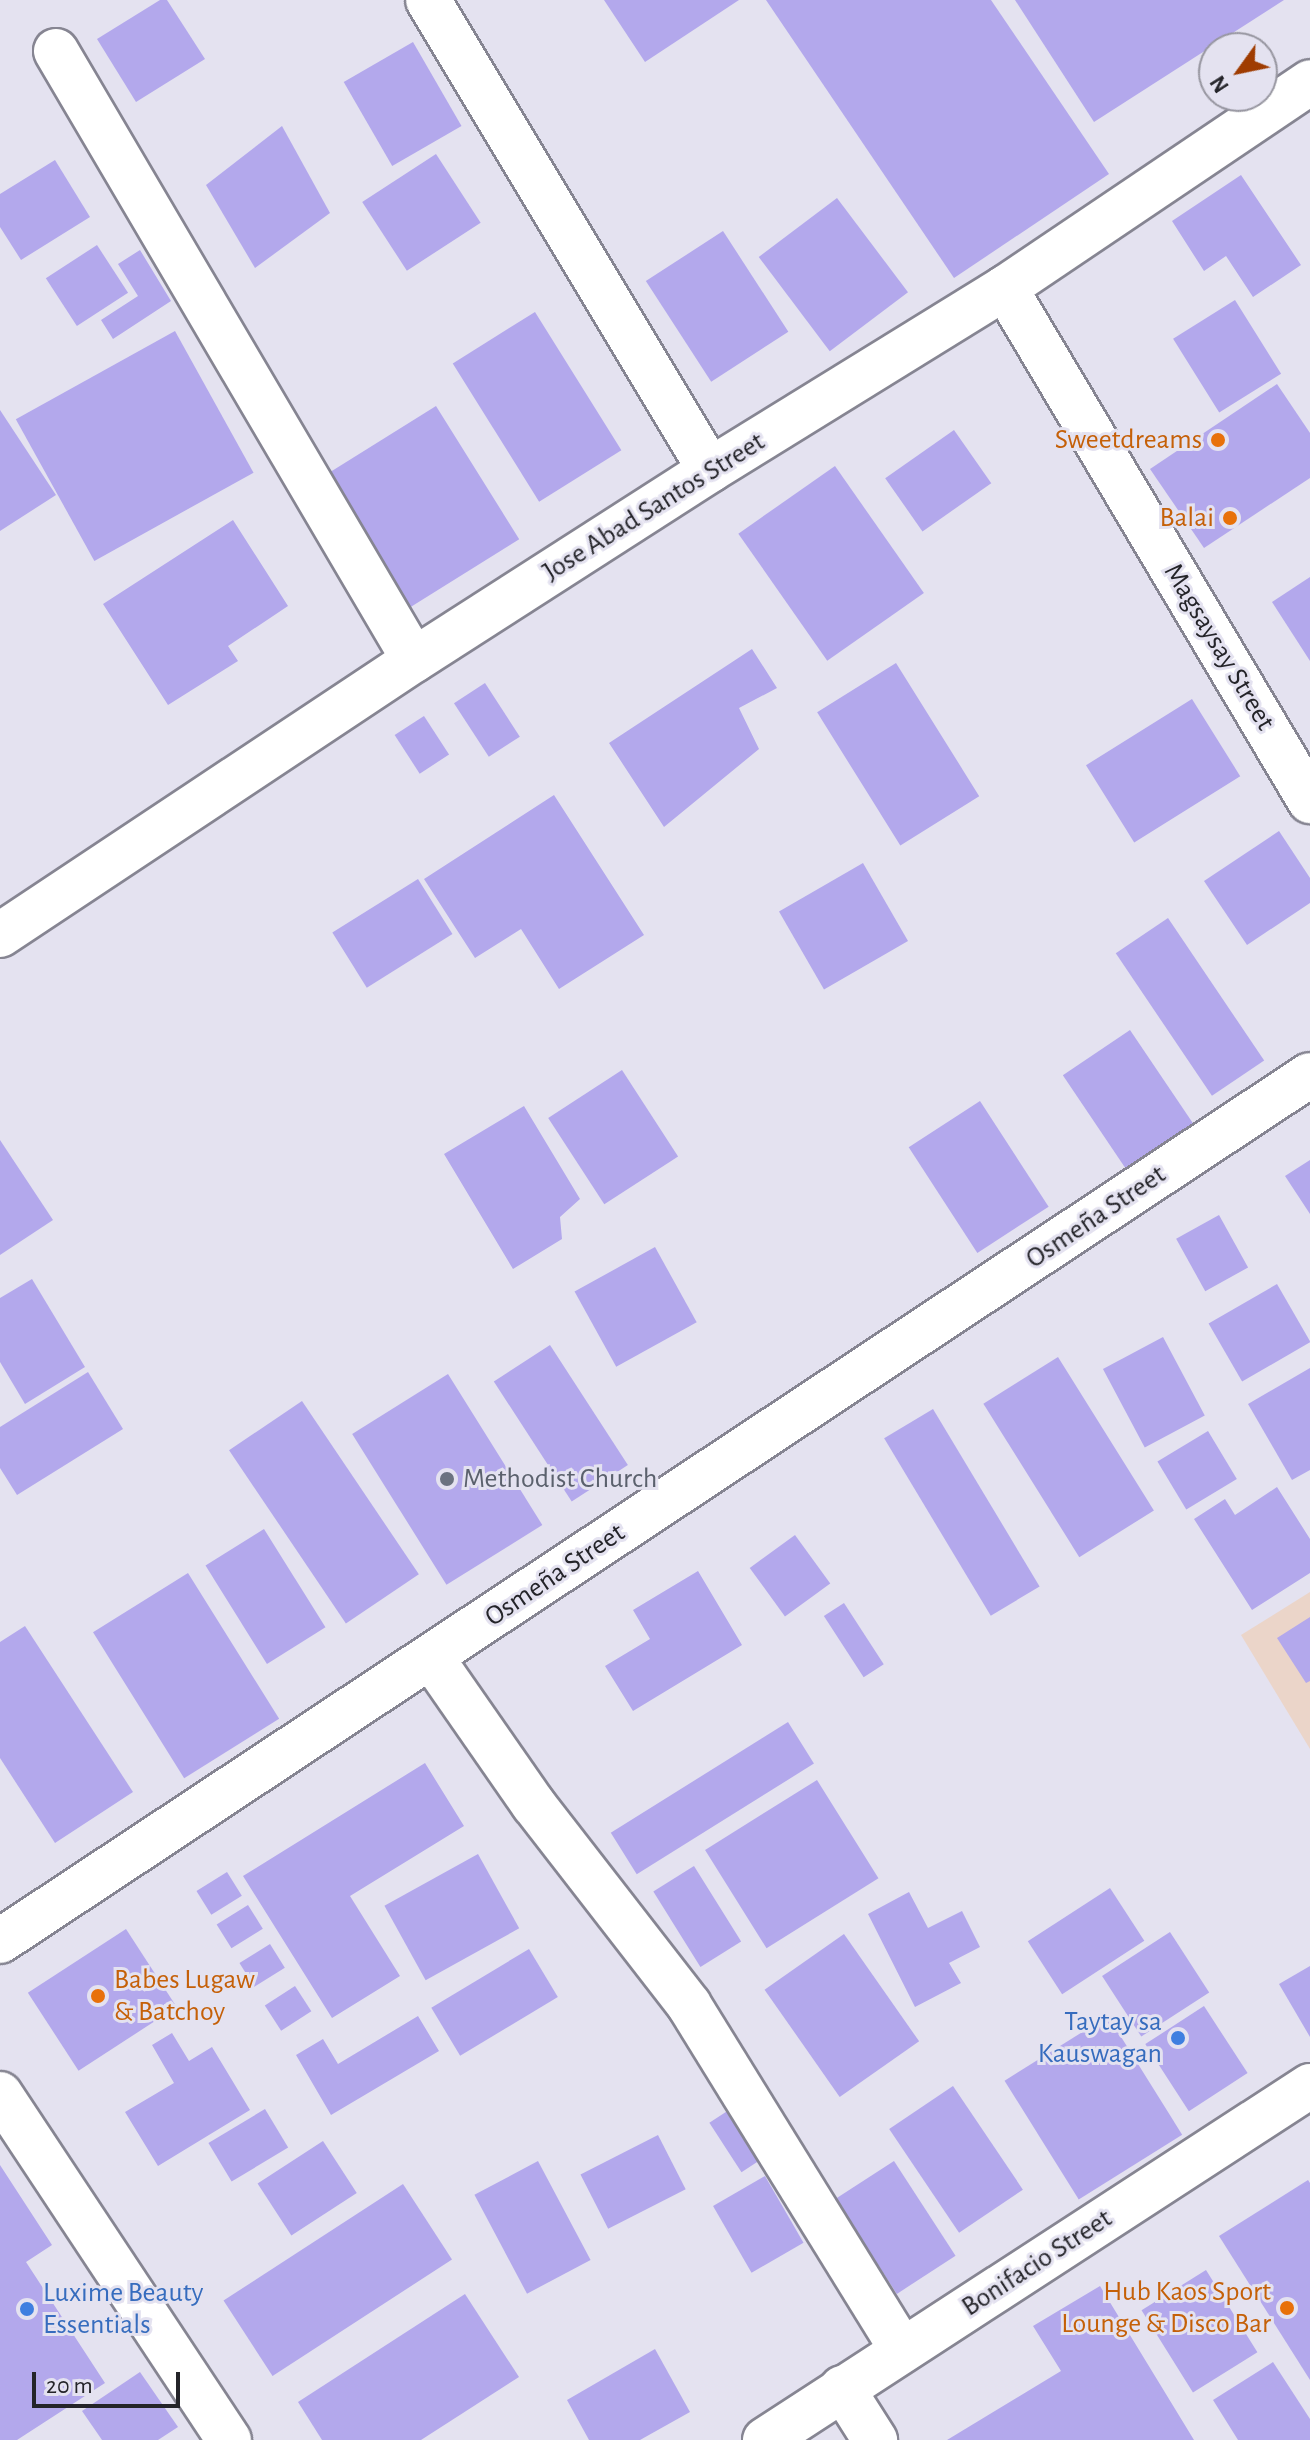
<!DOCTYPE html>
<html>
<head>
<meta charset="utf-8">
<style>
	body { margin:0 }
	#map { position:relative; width:1310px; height:2440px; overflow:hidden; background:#e4e2f0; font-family:"Alegreya Sans",sans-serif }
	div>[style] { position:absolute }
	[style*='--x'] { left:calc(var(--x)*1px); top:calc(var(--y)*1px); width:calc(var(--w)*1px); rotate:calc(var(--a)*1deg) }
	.education>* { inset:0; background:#ebd5c9 }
	.building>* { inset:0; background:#b3a8ec; transform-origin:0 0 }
	.roads { filter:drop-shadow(2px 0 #868592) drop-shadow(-2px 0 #868592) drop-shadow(0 2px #868592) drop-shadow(0 -2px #868592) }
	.minor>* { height:44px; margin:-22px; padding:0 22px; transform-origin:22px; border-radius:22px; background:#fff }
	.dots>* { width:22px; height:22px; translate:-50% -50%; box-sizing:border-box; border:4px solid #e4e2f0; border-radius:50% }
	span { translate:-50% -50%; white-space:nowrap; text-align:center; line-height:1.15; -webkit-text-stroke:6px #e4e2f0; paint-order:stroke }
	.food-label { font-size:28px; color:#c56008 }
	.right { translate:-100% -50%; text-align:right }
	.left { translate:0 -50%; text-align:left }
	.street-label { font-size:28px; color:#242429 }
	.worship-label { font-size:28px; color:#5b616d }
	.shop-label { font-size:28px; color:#366cbe }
	.north { position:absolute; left:1198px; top:32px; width:80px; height:80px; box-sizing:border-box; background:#e4e2f0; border:2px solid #9796a0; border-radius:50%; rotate:237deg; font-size:22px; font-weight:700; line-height:32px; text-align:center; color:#242429 }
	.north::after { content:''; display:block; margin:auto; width:28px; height:36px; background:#9f3c01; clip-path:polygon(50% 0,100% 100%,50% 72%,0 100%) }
	.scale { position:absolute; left:32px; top:2372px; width:148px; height:36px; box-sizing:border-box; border:4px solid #242429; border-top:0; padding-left:10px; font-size:24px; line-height:28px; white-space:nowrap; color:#242429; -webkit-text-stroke:6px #e4e2f0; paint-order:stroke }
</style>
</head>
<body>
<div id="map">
	<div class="education">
		<i style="clip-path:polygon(1310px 1592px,1310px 1749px,1241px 1635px)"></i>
	</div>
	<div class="building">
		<i style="clip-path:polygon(160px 0,167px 0,205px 59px,136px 102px,97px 39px)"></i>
		<i style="clip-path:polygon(604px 0,739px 0,645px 62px)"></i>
		<i style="clip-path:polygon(766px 0,991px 0,1109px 174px,954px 278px)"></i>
		<i style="clip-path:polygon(1015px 0,1284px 0,1094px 122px)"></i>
		<i style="left:413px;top:42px;width:97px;height:80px;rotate:60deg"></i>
		<i style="clip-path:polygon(282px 126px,330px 213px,255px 268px,206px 185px)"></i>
		<i style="left:436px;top:154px;width:82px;height:88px;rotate:57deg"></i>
		<i style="clip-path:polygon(55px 160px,90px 217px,21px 260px,0 227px,0 194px)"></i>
		<i style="clip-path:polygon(1241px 175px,1301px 265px,1253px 297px,1226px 256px,1204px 271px,1172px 221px)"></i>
		<i style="left:837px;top:198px;width:118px;height:98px;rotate:53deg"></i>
		<i style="left:723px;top:231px;width:120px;height:92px;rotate:57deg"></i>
		<i style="left:97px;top:245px;width:57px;height:61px;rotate:57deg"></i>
		<i style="clip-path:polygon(140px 250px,171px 301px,113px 339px,101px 320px,138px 296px,118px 264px)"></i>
		<i style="left:1235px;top:300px;width:87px;height:73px;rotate:58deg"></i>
		<i style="left:535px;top:312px;width:163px;height:97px;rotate:58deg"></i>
		<i style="left:175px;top:331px;width:162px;height:182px;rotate:61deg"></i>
		<i style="clip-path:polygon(1277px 384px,1310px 433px,1310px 478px,1204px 548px,1150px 469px)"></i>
		<i style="left:436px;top:406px;width:157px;height:128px;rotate:58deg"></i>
		<i style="clip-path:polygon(0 410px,56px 495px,0 531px)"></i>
		<i style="left:954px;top:430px;width:65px;height:84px;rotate:55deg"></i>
		<i style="left:835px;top:466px;width:155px;height:118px;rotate:55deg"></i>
		<i style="clip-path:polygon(233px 520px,288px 606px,228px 646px,238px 661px,168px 705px,103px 604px)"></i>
		<i style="clip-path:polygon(1310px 577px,1310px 661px,1272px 602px)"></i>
		<i style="clip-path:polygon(752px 649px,777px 688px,739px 708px,759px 749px,664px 827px,609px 743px)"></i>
		<i style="left:896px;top:663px;width:157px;height:93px;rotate:58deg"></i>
		<i style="left:485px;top:683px;width:64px;height:37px;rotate:57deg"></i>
		<i style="left:1192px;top:699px;width:91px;height:125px;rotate:58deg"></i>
		<i style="left:424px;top:716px;width:46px;height:35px;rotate:57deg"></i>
		<i style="clip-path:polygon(554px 795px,644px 935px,559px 989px,521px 929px,475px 958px,424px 879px)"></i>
		<i style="clip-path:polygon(1279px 831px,1310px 878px,1310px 903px,1247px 945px,1204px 881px)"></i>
		<i style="left:863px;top:863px;width:90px;height:97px;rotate:60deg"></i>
		<i style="left:418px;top:879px;width:65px;height:101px;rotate:58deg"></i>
		<i style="left:1168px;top:918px;width:172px;height:63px;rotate:56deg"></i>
		<i style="left:1130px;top:1030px;width:115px;height:81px;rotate:56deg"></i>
		<i style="left:622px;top:1070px;width:103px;height:88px;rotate:57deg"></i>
		<i style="left:980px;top:1101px;width:126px;height:85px;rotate:57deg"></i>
		<i style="clip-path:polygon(524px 1106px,580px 1199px,560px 1217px,562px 1239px,513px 1269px,444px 1154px)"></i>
		<i style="clip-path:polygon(0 1140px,53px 1220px,0 1255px)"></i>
		<i style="clip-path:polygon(1310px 1160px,1310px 1214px,1285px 1176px)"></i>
		<i style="left:1219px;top:1215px;width:60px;height:49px;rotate:61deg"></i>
		<i style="left:655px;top:1247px;width:86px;height:92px;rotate:61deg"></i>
		<i style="clip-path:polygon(32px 1279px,85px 1367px,25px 1404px,0 1362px,0 1298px)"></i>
		<i style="left:1277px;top:1284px;width:67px;height:79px;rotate:60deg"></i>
		<i style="left:1163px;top:1337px;width:89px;height:68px;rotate:62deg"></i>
		<i style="left:550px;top:1345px;width:143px;height:67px;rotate:57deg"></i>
		<i style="left:1058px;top:1357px;width:181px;height:88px;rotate:58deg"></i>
		<i style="clip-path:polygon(1310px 1368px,1310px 1470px,1292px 1480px,1248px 1404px)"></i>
		<i style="clip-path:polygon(88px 1372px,123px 1429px,17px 1495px,0 1468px,0 1427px)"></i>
		<i style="left:448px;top:1374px;width:178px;height:113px;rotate:58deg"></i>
		<i style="left:302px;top:1401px;width:209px;height:88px;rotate:56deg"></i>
		<i style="left:933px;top:1409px;width:207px;height:57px;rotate:59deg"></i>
		<i style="left:1208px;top:1431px;width:56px;height:59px;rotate:59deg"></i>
		<i style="clip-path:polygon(1277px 1487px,1310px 1539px,1310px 1573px,1252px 1610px,1194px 1519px,1225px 1499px,1235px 1515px)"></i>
		<i style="left:264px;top:1529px;width:116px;height:69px;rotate:58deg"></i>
		<i style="left:795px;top:1535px;width:60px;height:56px;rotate:54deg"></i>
		<i style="clip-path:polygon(698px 1571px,742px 1645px,633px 1711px,605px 1666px,650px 1639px,633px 1610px)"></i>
		<i style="left:188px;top:1573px;width:172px;height:112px;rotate:58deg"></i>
		<i style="left:844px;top:1603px;width:73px;height:24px;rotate:57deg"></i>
		<i style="clip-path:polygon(1310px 1617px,1310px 1681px,1306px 1683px,1277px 1638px)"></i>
		<i style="clip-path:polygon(25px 1626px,133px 1792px,55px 1843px,0 1758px,0 1642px)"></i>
		<i style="left:788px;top:1722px;width:49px;height:209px;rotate:58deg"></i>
		<i style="clip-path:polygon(425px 1763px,464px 1826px,350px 1896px,400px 1976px,332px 2018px,243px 1876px)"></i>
		<i style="left:817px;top:1780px;width:116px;height:132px;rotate:58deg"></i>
		<i style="left:478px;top:1854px;width:85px;height:107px;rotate:61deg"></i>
		<i style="left:694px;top:1866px;width:89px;height:48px;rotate:58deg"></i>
		<i style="left:227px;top:1872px;width:28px;height:36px;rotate:58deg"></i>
		<i style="left:1110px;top:1888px;width:63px;height:98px;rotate:57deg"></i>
		<i style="clip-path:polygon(909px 1892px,928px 1928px,962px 1911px,980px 1947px,949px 1963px,961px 1983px,915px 2007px,868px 1914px)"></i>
		<i style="left:248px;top:1905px;width:28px;height:37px;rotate:58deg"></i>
		<i style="left:126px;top:1929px;width:93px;height:117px;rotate:57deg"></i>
		<i style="left:1170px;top:1932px;width:72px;height:81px;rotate:57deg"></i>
		<i style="left:844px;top:1934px;width:131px;height:97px;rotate:55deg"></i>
		<i style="left:270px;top:1944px;width:28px;height:36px;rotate:58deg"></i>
		<i style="left:529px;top:1949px;width:56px;height:114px;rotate:59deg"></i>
		<i style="clip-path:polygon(1310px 1966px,1310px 2037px,1279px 1984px)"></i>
		<i style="left:295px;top:1986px;width:30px;height:36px;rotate:57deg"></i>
		<i style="left:1204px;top:2006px;width:80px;height:70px;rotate:57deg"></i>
		<i style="clip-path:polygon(418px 2016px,439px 2051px,331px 2115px,296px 2055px,323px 2039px,338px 2064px)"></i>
		<i style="left:1108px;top:2016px;width:140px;height:122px;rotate:58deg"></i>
		<i style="clip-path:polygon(172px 2033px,189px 2061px,212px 2047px,250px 2110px,158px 2166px,125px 2112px,174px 2083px,152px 2045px)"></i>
		<i style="left:953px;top:2086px;width:125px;height:77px;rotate:56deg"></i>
		<i style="left:732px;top:2108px;width:59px;height:27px;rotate:57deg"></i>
		<i style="left:265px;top:2109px;width:45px;height:66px;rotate:59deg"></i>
		<i style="left:658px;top:2135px;width:61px;height:87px;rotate:63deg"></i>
		<i style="left:323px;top:2141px;width:62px;height:78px;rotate:57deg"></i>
		<i style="left:538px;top:2161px;width:112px;height:72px;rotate:62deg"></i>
		<i style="left:894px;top:2161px;width:113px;height:70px;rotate:57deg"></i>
		<i style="clip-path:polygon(0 2165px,52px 2245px,26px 2262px,105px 2383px,17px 2440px,0 2440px)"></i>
		<i style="left:765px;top:2176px;width:77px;height:60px;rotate:60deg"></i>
		<i style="clip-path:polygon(1308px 2180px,1310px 2183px,1310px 2380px,1219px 2236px)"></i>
		<i style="left:403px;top:2184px;width:90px;height:214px;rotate:57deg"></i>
		<i style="left:1206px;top:2270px;width:97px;height:76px;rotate:58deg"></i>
		<i style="clip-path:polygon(1100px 2286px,1194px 2440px,947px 2440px,1061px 2371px,1033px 2326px)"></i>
		<i style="clip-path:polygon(465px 2294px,519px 2377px,421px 2440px,322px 2440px,298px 2402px)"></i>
		<i style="clip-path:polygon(655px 2349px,690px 2412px,640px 2440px,589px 2440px,567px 2400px)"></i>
		<i style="clip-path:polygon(1273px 2362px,1310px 2419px,1310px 2440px,1238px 2440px,1213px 2400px)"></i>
		<i style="clip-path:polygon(140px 2372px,178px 2427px,158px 2440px,102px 2440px,82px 2411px)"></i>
	</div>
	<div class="roads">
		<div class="minor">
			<i style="--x:428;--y:0;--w:548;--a:59.04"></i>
			<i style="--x:56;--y:51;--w:706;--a:59.55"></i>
			<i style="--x:1005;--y:288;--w:597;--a:59.27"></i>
			<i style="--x:0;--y:935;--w:497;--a:-33.6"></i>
			<i style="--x:414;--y:660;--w:352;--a:-32.7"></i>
			<i style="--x:710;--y:470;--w:347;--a:-31.7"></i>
			<i style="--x:1005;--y:288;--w:368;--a:-34"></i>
			<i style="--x:431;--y:1657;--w:180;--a:55.2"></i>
			<i style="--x:534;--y:1805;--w:253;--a:52.2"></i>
			<i style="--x:689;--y:2005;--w:405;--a:58.3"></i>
			<i style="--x:0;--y:1941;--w:1570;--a:-33.47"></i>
			<i style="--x:0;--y:2094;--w:415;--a:56.5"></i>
			<i style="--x:842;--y:2388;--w:62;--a:57.6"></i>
			<i style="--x:765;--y:2440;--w:650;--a:-33.01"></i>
		</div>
	</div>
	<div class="dots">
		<i style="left:1218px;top:440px;background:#e8710a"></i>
		<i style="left:1230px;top:518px;background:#e8710a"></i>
		<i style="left:447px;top:1479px;background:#6b7280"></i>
		<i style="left:98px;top:1996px;background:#e8710a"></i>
		<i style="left:1178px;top:2038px;background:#3f7fe0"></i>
		<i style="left:1287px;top:2308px;background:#e8710a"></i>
		<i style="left:27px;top:2309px;background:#3f7fe0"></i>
	</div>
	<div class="food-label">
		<span class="right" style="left:1202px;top:440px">Sweetdreams</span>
		<span class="right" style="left:1214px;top:518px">Balai</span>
		<span class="left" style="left:114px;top:1996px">Babes Lugaw<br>&amp; Batchoy</span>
		<span class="right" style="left:1271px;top:2308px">Hub Kaos Sport<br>Lounge &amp; Disco Bar</span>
	</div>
	<div class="street-label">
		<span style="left:654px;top:507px;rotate:-32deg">Jose Abad Santos Street</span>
		<span style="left:1219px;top:647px;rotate:59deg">Magsaysay Street</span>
		<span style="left:1096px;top:1217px;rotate:-34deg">Osmeña Street</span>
		<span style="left:555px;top:1575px;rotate:-34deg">Osmeña Street</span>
		<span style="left:1037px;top:2263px;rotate:-33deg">Bonifacio Street</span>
	</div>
	<div class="worship-label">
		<span class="left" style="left:463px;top:1479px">Methodist Church</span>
	</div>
	<div class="shop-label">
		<span class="right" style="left:1162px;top:2038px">Taytay sa<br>Kauswagan</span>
		<span class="left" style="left:43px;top:2309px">Luxime Beauty<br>Essentials</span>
	</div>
	<div class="north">N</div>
	<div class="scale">20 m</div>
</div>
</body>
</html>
